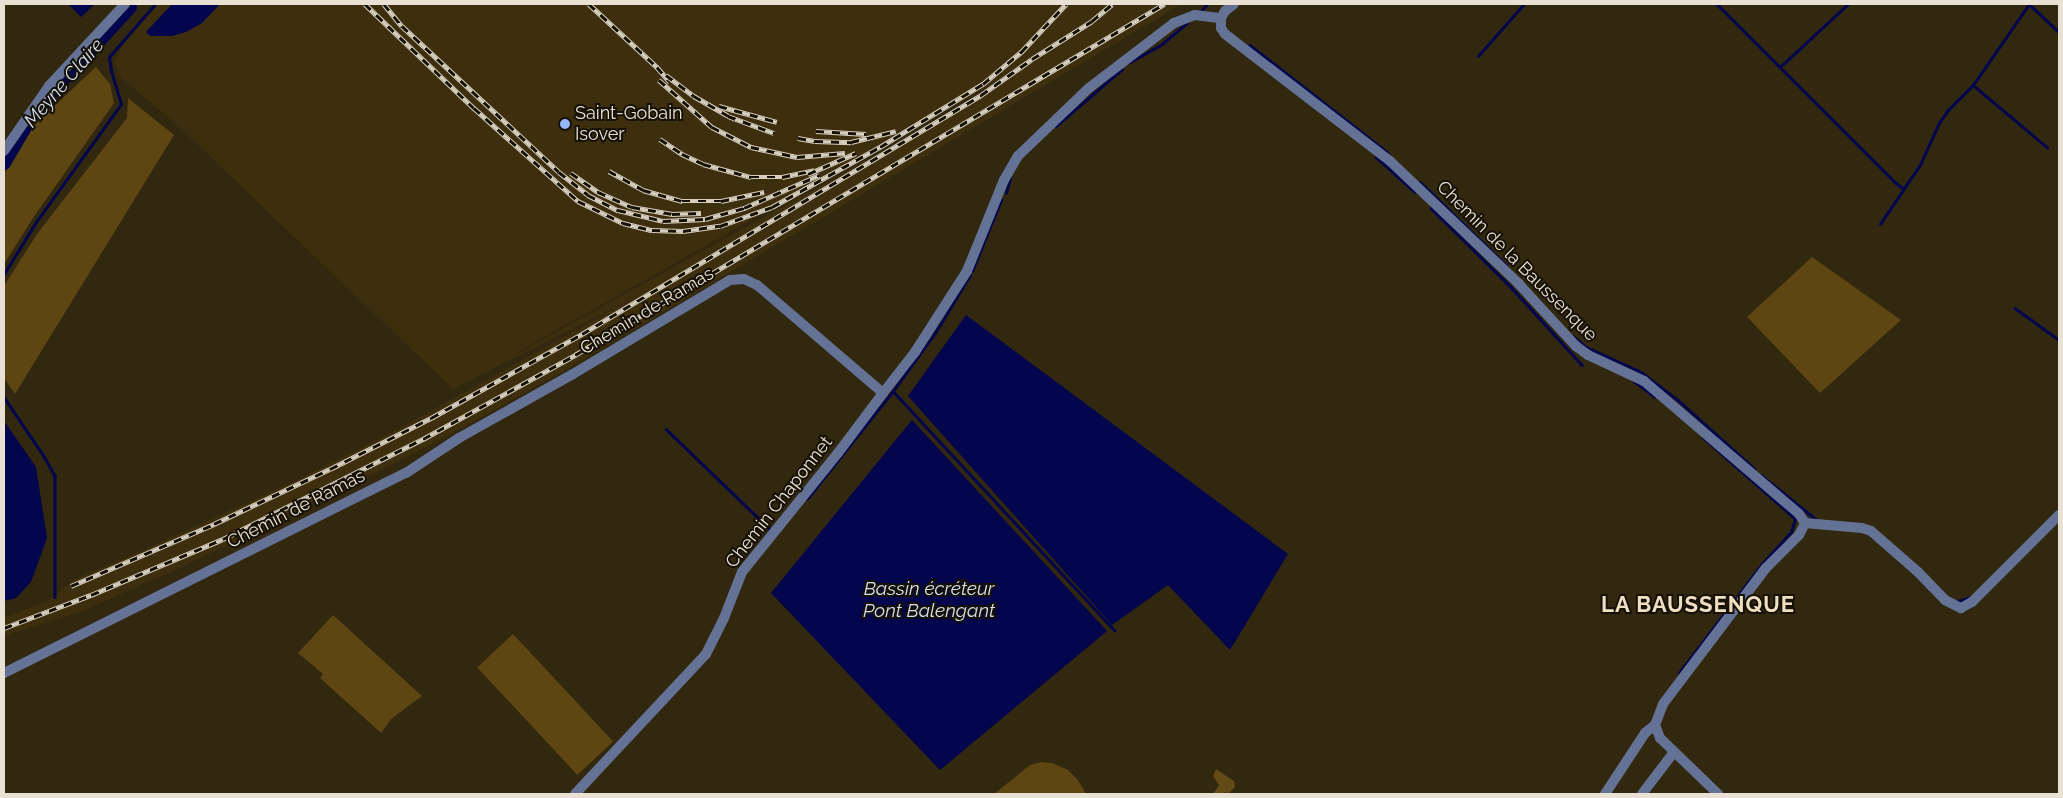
<!DOCTYPE html>
<html>
<head>
<meta charset="utf-8">
<style>
	body { margin:0 }
	#map { position:relative; width:2063px; height:798px; overflow:hidden; background:#32270f; font-family:Raleway,sans-serif }
	div>[style] { position:absolute }
	[style*='--x'] { left:calc(var(--x)*1px); top:calc(var(--y)*1px); width:calc(var(--w)*1px); rotate:calc(var(--a)*1deg) }
	.built>* { inset:0; background:#3d2e0e }
	.green>* { inset:0; background:#5d4612; transform-origin:0 0 }
	.forest>* { inset:0; background:#634b18 }
	.water>* { inset:0; background:#03054d }
	.stream>* { height:2.5px; margin:-1.25px; padding:0 1.25px; transform-origin:1.25px; border-radius:1.25px; background:#03054d }
	.river>* { height:14px; margin:-7px; padding:0 7px; transform-origin:7px; border-radius:7px; background:#03054d }
	.minor>* { height:10px; margin:-5px; padding:0 5px; transform-origin:5px; border-radius:5px; background:#647395 }
	.rail>* { height:4.5px; margin-top:-2.25px; transform-origin:0; background:repeating-linear-gradient(90deg,#161107 0 8px,#d6cfc0 0 16px); box-sizing:border-box; border-block:1px solid #d6cfc0 }
	.dots>* { width:14px; height:14px; translate:-50% -50%; box-sizing:border-box; border:2px solid #161107; border-radius:50% }
	span { translate:-50% -50%; white-space:nowrap; text-align:center; line-height:1.15; -webkit-text-stroke:4px #161107; paint-order:stroke }
	.poi-label { font-size:18px; color:#e9e2d4 }
	.left { translate:0 -50%; text-align:left }
	.street-label { font-size:18px; color:#e9e2d4 }
	.water-label { font-size:19px; color:#d4def3; font-style:italic }
	.district-label { font-size:22px; color:#eedec2; font-weight:700; letter-spacing:1px }
	.frame { position:absolute; inset:0; border:5px solid #e9e2d4; pointer-events:none }
</style>
</head>
<body>
<div id="map">
	<div class="built">
		<i style="clip-path:polygon(evenodd,159px 4px,1182px 4px,564px 371px,455px 432px,362px 480px,176px 570px,80px 612px,4px 636px,4px 617px,46px 602px,75px 579px,139px 552px,297px 480px,400px 428px,632px 299px,453px 389px,173px 121px,122px 79px,114px 62px,125px 42px,159px 4px,1080px 34px,887px 149px,518px 353px,518px 352px,1080px 34px)"></i>
	</div>
	<div class="green">
		<i style="clip-path:polygon(96px 67px,110px 84px,114px 103px,33px 218px,4px 264px,4px 174px,35px 124px)"></i>
		<i style="clip-path:polygon(128px 98px,174px 135px,15px 394px,4px 378px,4px 286px,37px 234px,127px 118px)"></i>
		<i style="clip-path:polygon(1812px 257px,1901px 320px,1820px 393px,1747px 317px)"></i>
		<i style="clip-path:polygon(333px 615px,422px 696px,391px 719px,381px 733px,320px 678px,323px 674px,298px 653px)"></i>
		<i style="left:513px;top:634px;width:147px;height:49px;rotate:47deg"></i>
		<i style="clip-path:polygon(1041px 762px,1052px 763px,1068px 770px,1078px 780px,1086px 794px,994px 794px,1030px 765px)"></i>
	</div>
	<div class="forest">
		<i style="clip-path:polygon(1216px 769px,1234px 781px,1235px 787px,1228px 794px,1225px 792px,1223px 794px,1213px 794px,1219px 785px,1213px 776px)"></i>
	</div>
	<div class="water">
		<i style="clip-path:polygon(68px 4px,95px 4px,81px 17px)"></i>
		<i style="clip-path:polygon(172px 4px,220px 4px,202px 23px,186px 32px,172px 36px,150px 36px,146px 32px)"></i>
		<i style="clip-path:polygon(966px 315px,1288px 554px,1230px 650px,1168px 585px,1112px 625px,908px 396px)"></i>
		<i style="clip-path:polygon(912px 420px,1107px 631px,940px 770px,771px 593px)"></i>
		<i style="clip-path:polygon(4px 421px,36px 467px,47px 538px,31px 582px,16px 598px,4px 601px)"></i>
	</div>
	<div class="stream">
		<i style="--x:1717;--y:4;--w:252;--a:45"></i>
		<i style="--x:1895;--y:182;--w:11;--a:38"></i>
		<i style="--x:2029;--y:4;--w:41;--a:43"></i>
		<i style="--x:1202;--y:10;--w:8;--a:-50"></i>
		<i style="--x:1250;--y:45;--w:175;--a:38"></i>
		<i style="--x:1478;--y:56;--w:69;--a:-48.5"></i>
		<i style="--x:1130;--y:62;--w:37;--a:-29"></i>
		<i style="--x:1162;--y:44;--w:33;--a:-40"></i>
		<i style="--x:1780;--y:67;--w:93;--a:-42.8"></i>
		<i style="--x:1973;--y:85;--w:97;--a:40"></i>
		<i style="--x:1056;--y:126;--w:87;--a:-40.8"></i>
		<i style="--x:1376;--y:157;--w:52;--a:41.9"></i>
		<i style="--x:1420;--y:182;--w:120;--a:44"></i>
		<i style="--x:1006;--y:193;--w:16;--a:-75"></i>
		<i style="--x:1431;--y:208;--w:114;--a:44.6"></i>
		<i style="--x:1512;--y:288;--w:104;--a:47.7"></i>
		<i style="--x:1880;--y:224;--w:71;--a:-55.9"></i>
		<i style="--x:1920;--y:165;--w:46;--a:-65.7"></i>
		<i style="--x:1939;--y:123;--w:16;--a:-55"></i>
		<i style="--x:1948;--y:110;--w:35;--a:-45"></i>
		<i style="--x:1973;--y:85;--w:98;--a:-55.3"></i>
		<i style="--x:972;--y:271;--w:77;--a:-67.8"></i>
		<i style="--x:4;--y:274;--w:61;--a:-58.4"></i>
		<i style="--x:36;--y:222;--w:145;--a:-54.2"></i>
		<i style="--x:121;--y:104;--w:34;--a:-107"></i>
		<i style="--x:111;--y:71;--w:14;--a:-98"></i>
		<i style="--x:109;--y:57;--w:70;--a:-49"></i>
		<i style="--x:2015;--y:308;--w:54;--a:36"></i>
		<i style="--x:1573;--y:336;--w:17;--a:40"></i>
		<i style="--x:1586;--y:347;--w:60;--a:24.4"></i>
		<i style="--x:1641;--y:372;--w:46;--a:37.1"></i>
		<i style="--x:1678;--y:400;--w:103;--a:41.9"></i>
		<i style="--x:1634;--y:381;--w:26;--a:37"></i>
		<i style="--x:893;--y:391;--w:326;--a:47.2"></i>
		<i style="--x:4;--y:397;--w:71;--a:55.9"></i>
		<i style="--x:44;--y:456;--w:23;--a:61"></i>
		<i style="--x:55;--y:476;--w:121;--a:90"></i>
		<i style="--x:666;--y:429;--w:146;--a:43.9"></i>
		<i style="--x:1761;--y:475;--w:72;--a:38.8"></i>
		<i style="--x:807;--y:499;--w:138;--a:-51.5"></i>
		<i style="--x:893;--y:391;--w:72;--a:-54.1"></i>
		<i style="--x:935;--y:333;--w:68;--a:-58.9"></i>
		<i style="--x:1958;--y:601;--w:14;--a:-17"></i>
		<i style="--x:1679;--y:673;--w:137;--a:-52.7"></i>
		<i style="--x:1762;--y:564;--w:43;--a:-47.8"></i>
		<i style="--x:1791;--y:532;--w:14;--a:-73"></i>
		<i style="--x:1795;--y:519;--w:123;--a:-138.6"></i>
	</div>
	<div class="river">
		<i style="--x:40;--y:105;--w:133;--a:-47.4"></i>
		<i style="--x:4;--y:163;--w:42;--a:-59.7"></i>
	</div>
	<div class="minor">
		<i style="--x:1234;--y:4;--w:11;--a:142"></i>
		<i style="--x:1225;--y:11;--w:8;--a:120"></i>
		<i style="--x:1221;--y:18;--w:10;--a:90"></i>
		<i style="--x:1221;--y:28;--w:7;--a:56"></i>
		<i style="--x:1225;--y:34;--w:208;--a:37.6"></i>
		<i style="--x:1390;--y:161;--w:177;--a:43.6"></i>
		<i style="--x:1518;--y:283;--w:86;--a:47.4"></i>
		<i style="--x:1576;--y:346;--w:15;--a:37"></i>
		<i style="--x:1588;--y:355;--w:62;--a:24.9"></i>
		<i style="--x:1644;--y:381;--w:204;--a:40.6"></i>
		<i style="--x:1799;--y:514;--w:11;--a:56"></i>
		<i style="--x:4;--y:151;--w:79;--a:-55.3"></i>
		<i style="--x:49;--y:86;--w:112;--a:-47.2"></i>
		<i style="--x:1805;--y:523;--w:57;--a:5"></i>
		<i style="--x:1862;--y:528;--w:9;--a:18"></i>
		<i style="--x:1871;--y:531;--w:62;--a:41.1"></i>
		<i style="--x:1918;--y:572;--w:39;--a:46"></i>
		<i style="--x:1945;--y:600;--w:18;--a:27"></i>
		<i style="--x:1961;--y:608;--w:13;--a:-29"></i>
		<i style="--x:1972;--y:602;--w:123;--a:-45"></i>
		<i style="--x:4;--y:673;--w:449;--a:-26.5"></i>
		<i style="--x:406;--y:473;--w:64;--a:-33.4"></i>
		<i style="--x:459;--y:438;--w:131;--a:-29.3"></i>
		<i style="--x:573;--y:374;--w:183;--a:-30.9"></i>
		<i style="--x:730;--y:280;--w:14;--a:-4"></i>
		<i style="--x:744;--y:279;--w:14;--a:25"></i>
		<i style="--x:757;--y:285;--w:166;--a:40.6"></i>
		<i style="--x:883;--y:393;--w:52;--a:-52"></i>
		<i style="--x:915;--y:352;--w:96;--a:-57.3"></i>
		<i style="--x:967;--y:271;--w:98;--a:-67.9"></i>
		<i style="--x:1004;--y:180;--w:28;--a:-60"></i>
		<i style="--x:1018;--y:156;--w:98;--a:-43.8"></i>
		<i style="--x:1089;--y:88;--w:107;--a:-37.4"></i>
		<i style="--x:1174;--y:23;--w:22;--a:-21"></i>
		<i style="--x:1195;--y:15;--w:26;--a:7"></i>
		<i style="--x:1655;--y:725;--w:14;--a:69"></i>
		<i style="--x:1660;--y:738;--w:81;--a:44"></i>
		<i style="--x:575;--y:794;--w:192;--a:-46.9"></i>
		<i style="--x:706;--y:654;--w:40;--a:-63.4"></i>
		<i style="--x:724;--y:618;--w:49;--a:-68.6"></i>
		<i style="--x:742;--y:572;--w:153;--a:-51.1"></i>
		<i style="--x:838;--y:453;--w:75;--a:-53.1"></i>
		<i style="--x:1605;--y:794;--w:73;--a:-56.7"></i>
		<i style="--x:1645;--y:733;--w:13;--a:-39"></i>
		<i style="--x:1655;--y:725;--w:22;--a:-69"></i>
		<i style="--x:1663;--y:704;--w:171;--a:-52.9"></i>
		<i style="--x:1766;--y:568;--w:47;--a:-45"></i>
		<i style="--x:1799;--y:535;--w:13;--a:-63"></i>
		<i style="--x:1642;--y:794;--w:53;--a:-52.7"></i>
	</div>
	<div class="rail">
		<i style="--x:365;--y:4;--w:151;--a:43.7"></i>
		<i style="--x:474;--y:108;--w:140;--a:41.8"></i>
		<i style="--x:578;--y:201;--w:50;--a:26.1"></i>
		<i style="--x:623;--y:223;--w:30;--a:14"></i>
		<i style="--x:652;--y:230;--w:31;--a:2"></i>
		<i style="--x:683;--y:231;--w:37;--a:-8"></i>
		<i style="--x:720;--y:226;--w:55;--a:-20.1"></i>
		<i style="--x:772;--y:207;--w:124;--a:-29.1"></i>
		<i style="--x:880;--y:147;--w:121;--a:-31.5"></i>
		<i style="--x:983;--y:84;--w:50;--a:-40.1"></i>
		<i style="--x:1021;--y:52;--w:66;--a:-46.8"></i>
		<i style="--x:384;--y:4;--w:28;--a:51"></i>
		<i style="--x:402;--y:26;--w:214;--a:42.9"></i>
		<i style="--x:559;--y:172;--w:37;--a:38"></i>
		<i style="--x:588;--y:195;--w:34;--a:27"></i>
		<i style="--x:618;--y:210;--w:46;--a:13.7"></i>
		<i style="--x:663;--y:221;--w:42;--a:-2.7"></i>
		<i style="--x:705;--y:219;--w:41;--a:-15.8"></i>
		<i style="--x:744;--y:208;--w:82;--a:-23.7"></i>
		<i style="--x:589;--y:4;--w:93;--a:42.8"></i>
		<i style="--x:657;--y:67;--w:20;--a:49"></i>
		<i style="--x:666;--y:75;--w:35;--a:37"></i>
		<i style="--x:694;--y:96;--w:39;--a:30"></i>
		<i style="--x:728;--y:116;--w:49;--a:20.3"></i>
		<i style="--x:659;--y:80;--w:71;--a:41.6"></i>
		<i style="--x:712;--y:127;--w:44;--a:27.1"></i>
		<i style="--x:751;--y:147;--w:47;--a:12.3"></i>
		<i style="--x:797;--y:157;--w:48;--a:-4.8"></i>
		<i style="--x:719;--y:106;--w:60;--a:15.4"></i>
		<i style="--x:816;--y:131;--w:50;--a:3.4"></i>
		<i style="--x:798;--y:138;--w:17;--a:10"></i>
		<i style="--x:815;--y:141;--w:36;--a:2"></i>
		<i style="--x:851;--y:142;--w:46;--a:-13.7"></i>
		<i style="--x:660;--y:139;--w:27;--a:34"></i>
		<i style="--x:682;--y:154;--w:23;--a:25"></i>
		<i style="--x:703;--y:164;--w:50;--a:15.2"></i>
		<i style="--x:751;--y:177;--w:31;--a:0"></i>
		<i style="--x:782;--y:177;--w:33;--a:-12"></i>
		<i style="--x:609;--y:171;--w:39;--a:29"></i>
		<i style="--x:643;--y:190;--w:41;--a:15.8"></i>
		<i style="--x:682;--y:201;--w:39;--a:0"></i>
		<i style="--x:721;--y:201;--w:44;--a:-11.8"></i>
		<i style="--x:571;--y:173;--w:33;--a:35"></i>
		<i style="--x:598;--y:192;--w:37;--a:24"></i>
		<i style="--x:632;--y:207;--w:41;--a:9.9"></i>
		<i style="--x:672;--y:214;--w:29;--a:-2"></i>
		<i style="--x:808;--y:174;--w:52;--a:-23.6"></i>
		<i style="--x:71;--y:586;--w:156;--a:-23.4"></i>
		<i style="--x:214;--y:524;--w:128;--a:-25.4"></i>
		<i style="--x:330;--y:469;--w:113;--a:-26.8"></i>
		<i style="--x:431;--y:418;--w:173;--a:-29.1"></i>
		<i style="--x:582;--y:334;--w:465;--a:-30.9"></i>
		<i style="--x:981;--y:95;--w:62;--a:-35.2"></i>
		<i style="--x:1032;--y:59;--w:71;--a:-32.3"></i>
		<i style="--x:1092;--y:21;--w:26;--a:-40"></i>
		<i style="--x:4;--y:628;--w:93;--a:-20.8"></i>
		<i style="--x:91;--y:595;--w:143;--a:-23"></i>
		<i style="--x:223;--y:539;--w:224;--a:-26.6"></i>
		<i style="--x:423;--y:439;--w:174;--a:-28.9"></i>
		<i style="--x:575;--y:355;--w:686;--a:-30.79"></i>
	</div>
	<div class="dots">
		<i style="left:565px;top:124px;background:#97b6fd"></i>
	</div>
	<div class="poi-label">
		<span class="left" style="left:575px;top:124px">Saint-Gobain<br>Isover</span>
	</div>
	<div class="street-label">
		<span style="left:1517px;top:261px;rotate:45deg">Chemin de la Baussenque</span>
		<span style="left:647px;top:311px;rotate:-31deg">Chemin de Ramas</span>
		<span style="left:779px;top:502px;rotate:-52deg">Chemin Chaponnet</span>
		<span style="left:296px;top:509px;rotate:-27deg">Chemin de Ramas</span>
	</div>
	<div class="water-label">
		<span style="left:64px;top:83px;rotate:-49deg">Meyne Claire</span>
		<span style="left:929px;top:600px">Bassin écréteur<br>Pont Balengant</span>
	</div>
	<div class="district-label">
		<span style="left:1698px;top:605px">LA BAUSSENQUE</span>
	</div>
	<div class="frame"></div>
</div>
</body>
</html>
